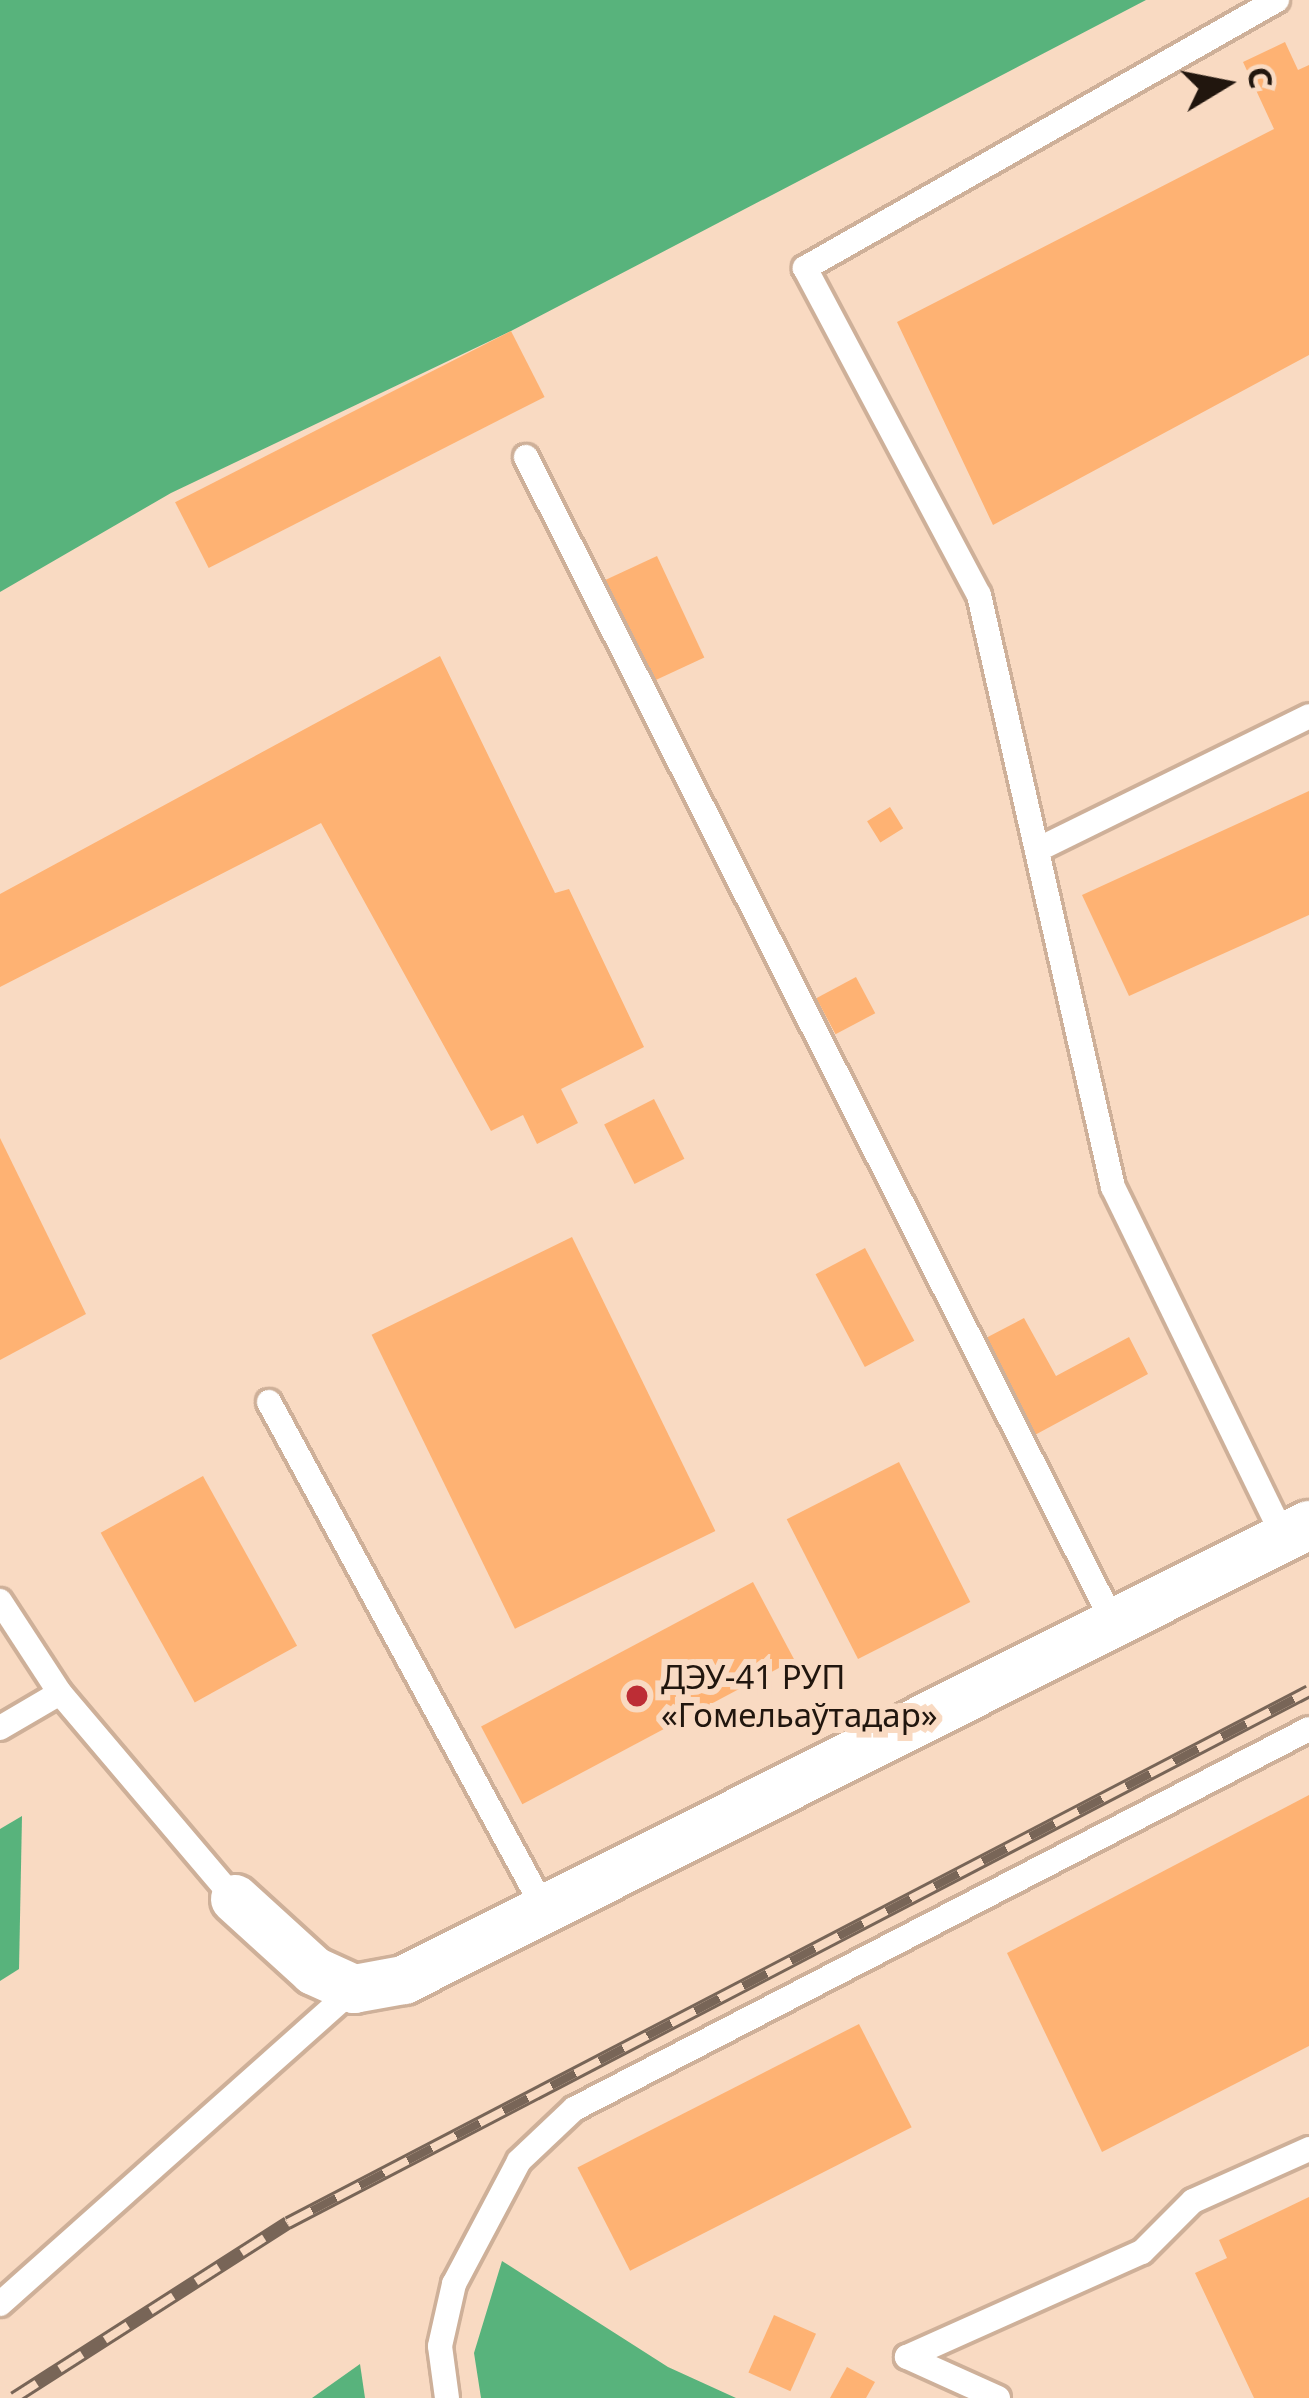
<!DOCTYPE html>
<html>
<head>
<meta charset="utf-8">
<style>
	body { margin:0 }
	#map { position:relative; width:1309px; height:2398px; overflow:hidden; background:#f9dac2; font-family:"Noto Sans",sans-serif }
	div>[style] { position:absolute }
	[style*='--x'] { left:calc(var(--x)*1px); top:calc(var(--y)*1px); width:calc(var(--w)*1px); rotate:calc(var(--a)*1deg) }
	.forest>* { inset:0; background:#58b37c }
	.building>* { inset:0; background:#feb273; transform-origin:0 0 }
	.roads { filter:drop-shadow(3px 0 #ceb099) drop-shadow(-3px 0 #ceb099) drop-shadow(0 3px #ceb099) drop-shadow(0 -3px #ceb099) }
	.lane>* { height:24px; margin:-12px; padding:0 12px; transform-origin:12px; border-radius:12px; background:#fff }
	.street>* { height:48px; margin:-24px; padding:0 24px; transform-origin:24px; border-radius:24px; background:#fff }
	.rail>* { height:14px; margin-top:-7px; transform-origin:0; background:repeating-linear-gradient(90deg,#f9dac2 0 27px,#786557 0 54px); box-sizing:border-box; border-block:3px solid #786557 }
	.dots>* { width:33px; height:33px; translate:-50% -50%; box-sizing:border-box; border:6px solid #f9dac2; border-radius:50% }
	span { translate:-50% -50%; white-space:nowrap; text-align:center; line-height:1.15; -webkit-text-stroke:12px #f9dac2; paint-order:stroke }
	.poi-label { font-size:33px; color:#21160e }
	.left { translate:0 -50%; text-align:left }
	.north { position:absolute; left:1165px; top:24px; width:120px; height:120px; -webkit-text-stroke:9px #f9dac2; paint-order:stroke; rotate:80deg; font-size:33px; font-weight:700; line-height:48px; text-align:center; color:#21160e }
	.north::after { content:''; display:block; margin:auto; width:42px; height:54px; background:#21160e; clip-path:polygon(50% 0,100% 100%,50% 72%,0 100%) }
</style>
</head>
<body>
<div id="map">
	<div class="forest">
		<i style="clip-path:polygon(0 0,1146px 0,511px 331px,171px 493px,0 592px)"></i>
		<i style="clip-path:polygon(22px 1816px,19px 1969px,0 1981px,0 1829px)"></i>
		<i style="clip-path:polygon(502px 2261px,668px 2367px,736px 2398px,481px 2398px,474px 2353px)"></i>
		<i style="clip-path:polygon(360px 2364px,365px 2398px,312px 2398px)"></i>
	</div>
	<div class="building">
		<i style="clip-path:polygon(1285px 42px,1298px 70px,1309px 65px,1309px 355px,993px 525px,897px 322px,1274px 129px,1243px 62px)"></i>
		<i style="left:511px;top:331px;width:74px;height:377px;rotate:63deg"></i>
		<i style="left:657px;top:556px;width:112px;height:60px;rotate:65deg"></i>
		<i style="clip-path:polygon(440px 656px,555px 893px,569px 889px,644px 1047px,561px 1089px,578px 1123px,537px 1144px,523px 1115px,491px 1131px,321px 823px,0 987px,0 894px)"></i>
		<i style="clip-path:polygon(1309px 791px,1309px 915px,1129px 996px,1082px 895px)"></i>
		<i style="left:890px;top:807px;width:25px;height:27px;rotate:58deg"></i>
		<i style="left:856px;top:977px;width:41px;height:45px;rotate:62deg"></i>
		<i style="left:654px;top:1099px;width:67px;height:56px;rotate:63deg"></i>
		<i style="clip-path:polygon(0 1138px,86px 1314px,0 1360px)"></i>
		<i style="left:572px;top:1237px;width:327px;height:223px;rotate:64deg"></i>
		<i style="left:865px;top:1248px;width:105px;height:56px;rotate:62deg"></i>
		<i style="clip-path:polygon(1024px 1318px,1056px 1376px,1129px 1337px,1148px 1374px,1033px 1436px,982px 1340px)"></i>
		<i style="left:899px;top:1462px;width:157px;height:126px;rotate:63deg"></i>
		<i style="left:203px;top:1476px;width:194px;height:117px;rotate:61deg"></i>
		<i style="left:753px;top:1582px;width:88px;height:308px;rotate:62deg"></i>
		<i style="clip-path:polygon(1309px 1795px,1309px 2046px,1102px 2152px,1007px 1953px)"></i>
		<i style="left:859px;top:2024px;width:116px;height:316px;rotate:63deg"></i>
		<i style="clip-path:polygon(1309px 2197px,1309px 2398px,1254px 2398px,1195px 2273px,1227px 2258px,1219px 2240px)"></i>
		<i style="left:774px;top:2315px;width:46px;height:63px;rotate:24deg"></i>
		<i style="clip-path:polygon(847px 2367px,875px 2382px,866px 2398px,830px 2398px)"></i>
	</div>
	<div class="roads">
		<div class="lane">
			<i style="--x:1277;--y:0;--w:543;--a:150.41"></i>
			<i style="--x:805;--y:268;--w:370;--a:62"></i>
			<i style="--x:979;--y:595;--w:607;--a:77.25"></i>
			<i style="--x:1113;--y:1187;--w:390;--a:64"></i>
			<i style="--x:526;--y:457;--w:1307;--a:63.26"></i>
			<i style="--x:1037;--y:850;--w:303;--a:-26.2"></i>
			<i style="--x:269;--y:1402;--w:583;--a:61.5"></i>
			<i style="--x:0;--y:1601;--w:110;--a:56.9"></i>
			<i style="--x:60;--y:1693;--w:270;--a:49.7"></i>
			<i style="--x:0;--y:1728;--w:69;--a:-30.3"></i>
			<i style="--x:0;--y:2304;--w:474;--a:-41.7"></i>
			<i style="--x:447;--y:2398;--w:52;--a:-97.7"></i>
			<i style="--x:440;--y:2346;--w:64;--a:-77.3"></i>
			<i style="--x:454;--y:2284;--w:139;--a:-62.1"></i>
			<i style="--x:519;--y:2161;--w:76;--a:-43.4"></i>
			<i style="--x:574;--y:2109;--w:827;--a:-27.34"></i>
			<i style="--x:998;--y:2398;--w:100;--a:-155.7"></i>
			<i style="--x:907;--y:2357;--w:257;--a:-24.1"></i>
			<i style="--x:1142;--y:2252;--w:72;--a:-45"></i>
			<i style="--x:1193;--y:2201;--w:127;--a:-24.1"></i>
		</div>
		<div class="street">
			<i style="--x:235;--y:1899;--w:107;--a:42.3"></i>
			<i style="--x:314;--y:1971;--w:44;--a:24.2"></i>
			<i style="--x:354;--y:1989;--w:51;--a:-10.2"></i>
			<i style="--x:404;--y:1980;--w:1013;--a:-26.69"></i>
		</div>
	</div>
	<div class="rail">
		<i style="--x:14;--y:2398;--w:325;--a:-32.6"></i>
		<i style="--x:288;--y:2223;--w:1151;--a:-27.52"></i>
	</div>
	<div class="dots">
		<i style="left:637px;top:1696px;background:#bd2d35"></i>
	</div>
	<div class="poi-label">
		<span class="left" style="left:661px;top:1696px">ДЭУ-41 РУП<br>«Гомельаўтадар»</span>
	</div>
	<div class="north">С</div>
</div>
</body>
</html>
